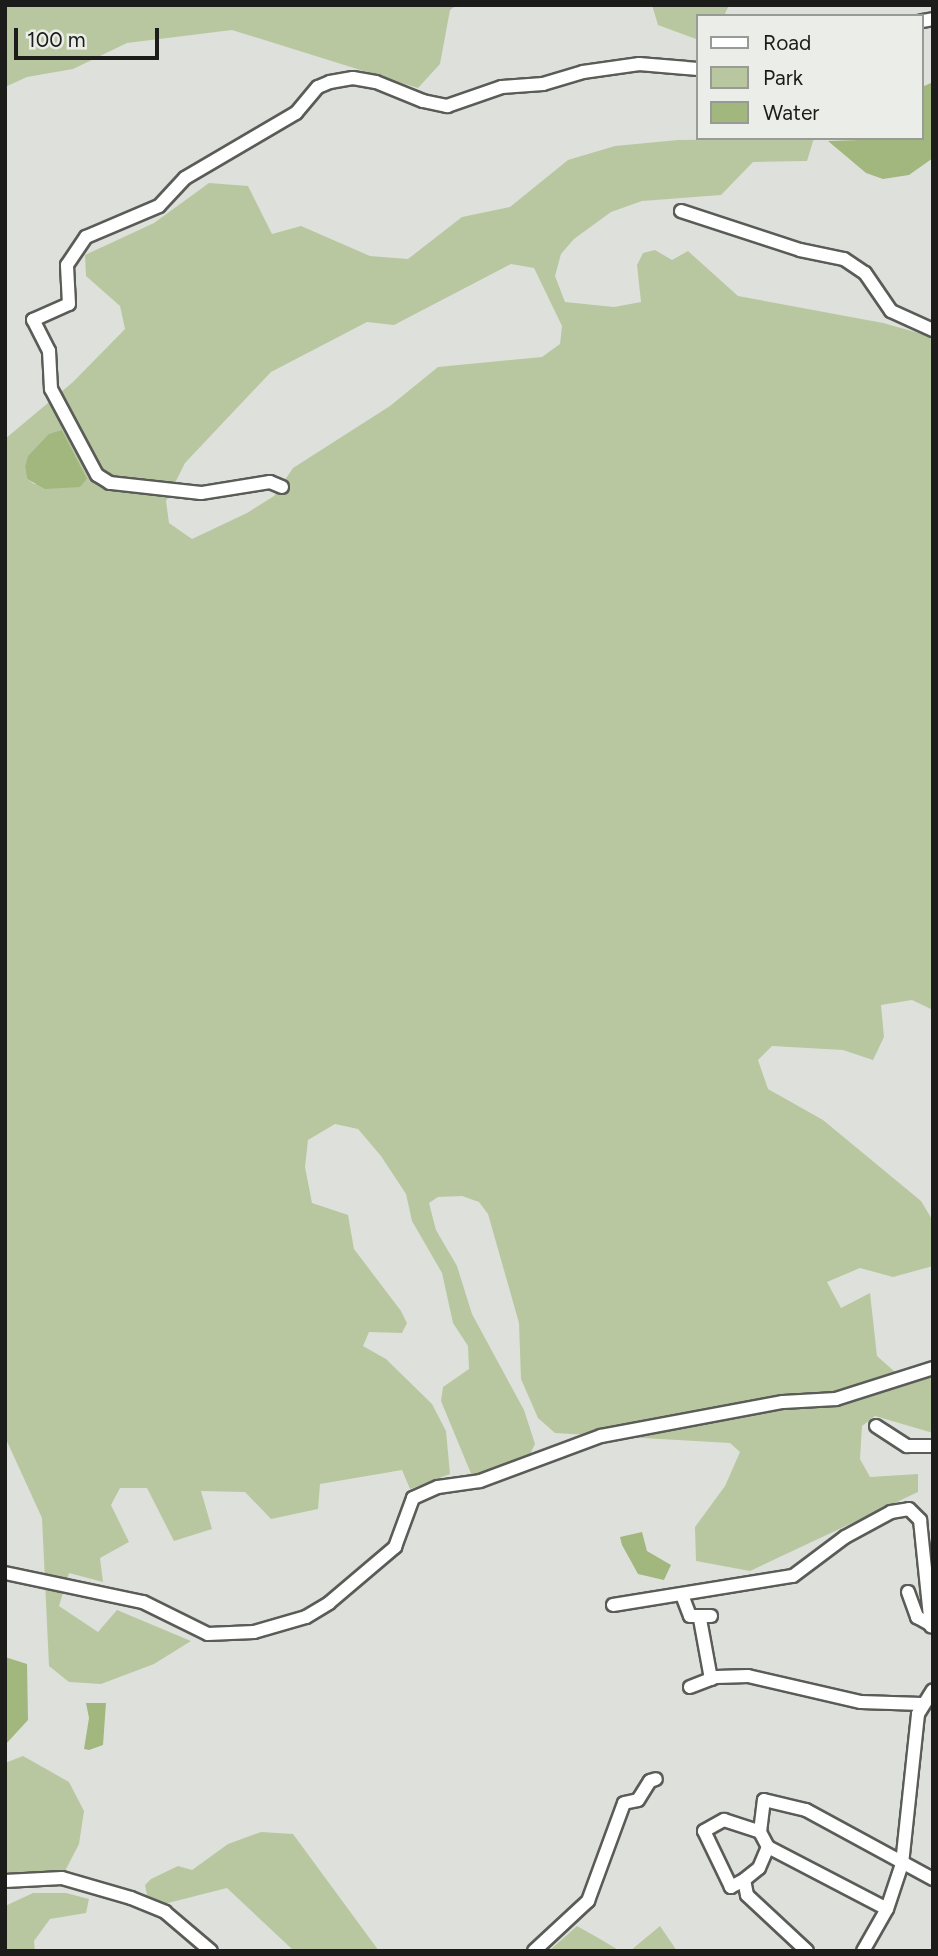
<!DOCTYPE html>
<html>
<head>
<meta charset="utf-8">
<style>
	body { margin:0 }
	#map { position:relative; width:938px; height:1956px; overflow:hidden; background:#dee1db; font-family:Figtree,sans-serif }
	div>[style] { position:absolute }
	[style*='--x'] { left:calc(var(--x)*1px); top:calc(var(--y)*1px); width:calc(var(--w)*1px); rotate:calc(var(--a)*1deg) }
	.green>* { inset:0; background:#b8c7a0 }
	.water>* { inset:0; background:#a2b77e }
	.roads { filter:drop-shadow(2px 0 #5a5c57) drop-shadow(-2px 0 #5a5c57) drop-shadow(0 2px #5a5c57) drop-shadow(0 -2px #5a5c57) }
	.minor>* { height:12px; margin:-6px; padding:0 6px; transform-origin:6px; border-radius:6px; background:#fff }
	span { translate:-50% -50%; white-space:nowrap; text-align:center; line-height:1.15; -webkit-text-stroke:5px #ebeee8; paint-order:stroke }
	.frame { position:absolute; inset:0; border:7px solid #1c1d1b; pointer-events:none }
	.legend { position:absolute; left:696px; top:14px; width:228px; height:126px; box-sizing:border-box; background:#ebeee8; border:2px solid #989a96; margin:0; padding:9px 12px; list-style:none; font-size:21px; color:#1c1d1b }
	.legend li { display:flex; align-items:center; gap:14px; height:35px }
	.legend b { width:35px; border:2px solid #989a96 }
	.scale { position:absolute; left:14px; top:28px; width:145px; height:32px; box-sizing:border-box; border:4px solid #1c1d1b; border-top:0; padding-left:9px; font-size:21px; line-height:24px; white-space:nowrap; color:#1c1d1b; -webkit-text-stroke:5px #ebeee8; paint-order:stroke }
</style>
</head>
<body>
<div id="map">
	<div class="green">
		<i style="clip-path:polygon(5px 5px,457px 5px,450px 10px,440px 64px,418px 88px,232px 30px,127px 43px,73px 69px,27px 77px,5px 87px)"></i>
		<i style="clip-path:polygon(652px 5px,729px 5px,724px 16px,698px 16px,696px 39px,658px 25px)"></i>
		<i style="clip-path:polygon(evenodd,814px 138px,807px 161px,753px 162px,721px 195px,642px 201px,611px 212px,574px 239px,561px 254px,555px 276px,565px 302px,614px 307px,641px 302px,637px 265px,643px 253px,655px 250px,672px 260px,688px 251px,738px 296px,883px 323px,933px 337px,933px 1010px,912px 1000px,881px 1005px,884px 1037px,873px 1060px,843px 1050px,772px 1046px,758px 1060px,768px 1089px,823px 1120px,921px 1201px,933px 1221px,933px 1266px,893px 1277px,860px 1268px,827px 1282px,841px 1308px,870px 1293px,877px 1356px,895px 1372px,933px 1363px,933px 1433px,875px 1416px,862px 1426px,860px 1459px,870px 1477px,918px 1474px,918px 1492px,750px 1571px,696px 1561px,695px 1527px,725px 1486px,740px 1452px,730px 1443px,555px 1433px,538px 1418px,521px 1379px,519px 1323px,488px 1214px,479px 1202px,462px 1196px,438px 1197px,429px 1203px,436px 1230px,457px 1266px,472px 1314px,524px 1410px,535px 1444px,530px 1454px,472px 1476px,441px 1401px,443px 1387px,469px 1369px,468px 1346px,453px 1323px,442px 1273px,412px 1221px,406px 1194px,381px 1156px,358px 1129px,335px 1124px,308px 1140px,305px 1167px,312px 1203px,348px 1215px,354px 1249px,401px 1311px,407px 1323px,402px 1333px,369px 1332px,363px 1346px,386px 1359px,432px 1404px,446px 1431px,450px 1474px,410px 1489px,402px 1470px,320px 1484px,318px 1509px,271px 1519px,245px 1492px,201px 1491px,212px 1529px,174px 1541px,147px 1488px,120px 1488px,111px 1505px,129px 1542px,100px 1558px,103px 1582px,69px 1573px,59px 1606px,98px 1632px,117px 1610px,191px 1641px,154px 1664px,101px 1684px,69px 1682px,49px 1666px,42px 1518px,5px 1437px,5px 439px,73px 382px,125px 329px,120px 306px,86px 276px,85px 255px,154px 223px,209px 183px,248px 186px,272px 234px,301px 226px,370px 256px,408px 259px,462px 217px,510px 207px,568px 160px,615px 146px,678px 140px,814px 138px,511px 264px,534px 268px,562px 326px,560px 344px,542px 357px,438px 367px,390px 406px,293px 468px,274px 496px,247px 513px,192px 539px,169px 523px,166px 501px,185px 463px,271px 372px,367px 322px,394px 325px,511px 264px,814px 138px,62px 430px,87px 480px,34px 484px,27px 479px,25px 467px,62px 430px)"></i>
		<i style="clip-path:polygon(23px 1756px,69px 1782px,84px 1811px,79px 1844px,65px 1871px,5px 1875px,5px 1763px)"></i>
		<i style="clip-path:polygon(261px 1832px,293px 1834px,379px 1951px,294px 1951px,227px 1888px,164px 1904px,147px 1895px,145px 1885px,151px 1879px,178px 1866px,192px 1870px,228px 1844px)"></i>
		<i style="clip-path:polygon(33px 1893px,66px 1893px,89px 1899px,86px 1913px,50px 1919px,34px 1941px,35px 1951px,5px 1951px,5px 1906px)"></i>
		<i style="clip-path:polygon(577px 1926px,600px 1939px,620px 1951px,549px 1951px)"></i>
		<i style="clip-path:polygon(660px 1926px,677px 1951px,630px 1951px)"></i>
	</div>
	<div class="water">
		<i style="clip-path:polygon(933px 82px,933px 158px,909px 175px,883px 179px,866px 173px,828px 141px,922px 138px,922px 87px)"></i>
		<i style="clip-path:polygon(62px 430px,87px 479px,80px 487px,45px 489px,27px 479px,25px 467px,28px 456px,49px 434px)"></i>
		<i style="clip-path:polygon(642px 1532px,647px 1551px,671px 1565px,664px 1580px,638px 1574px,622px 1545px,620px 1537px)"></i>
		<i style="clip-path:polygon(5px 1657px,27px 1664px,28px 1720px,5px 1745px)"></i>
		<i style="clip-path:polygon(86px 1703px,106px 1703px,103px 1745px,89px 1750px,84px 1749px,89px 1718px)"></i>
	</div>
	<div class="roads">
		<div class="minor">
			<i style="--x:922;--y:21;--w:11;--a:-10"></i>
			<i style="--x:681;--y:211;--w:125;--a:18.1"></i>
			<i style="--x:800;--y:250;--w:45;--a:11.6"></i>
			<i style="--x:844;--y:259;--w:25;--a:34"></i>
			<i style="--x:865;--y:273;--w:46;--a:55.6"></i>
			<i style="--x:891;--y:311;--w:46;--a:24.3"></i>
			<i style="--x:282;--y:487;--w:13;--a:-157"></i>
			<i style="--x:270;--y:482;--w:70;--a:170.9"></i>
			<i style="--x:201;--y:493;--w:92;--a:-173.7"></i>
			<i style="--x:110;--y:483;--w:15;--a:-148"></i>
			<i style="--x:97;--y:475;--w:98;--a:-118.1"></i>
			<i style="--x:51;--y:389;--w:38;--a:-93"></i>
			<i style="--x:49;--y:351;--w:35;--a:-117"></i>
			<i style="--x:33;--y:320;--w:39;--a:-24"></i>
			<i style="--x:69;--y:304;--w:39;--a:-93"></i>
			<i style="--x:67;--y:265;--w:34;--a:-56"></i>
			<i style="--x:86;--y:237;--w:79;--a:-23"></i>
			<i style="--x:159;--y:206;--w:38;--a:-47"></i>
			<i style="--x:185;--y:178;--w:129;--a:-30.4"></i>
			<i style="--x:296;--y:113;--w:34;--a:-50"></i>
			<i style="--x:318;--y:87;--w:13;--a:-23"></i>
			<i style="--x:330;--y:82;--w:23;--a:-10"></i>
			<i style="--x:353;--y:78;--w:23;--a:10"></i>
			<i style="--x:376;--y:82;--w:51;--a:22"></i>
			<i style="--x:423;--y:101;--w:25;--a:12"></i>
			<i style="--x:447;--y:106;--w:58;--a:-19.1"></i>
			<i style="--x:502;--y:87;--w:41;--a:-4.2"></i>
			<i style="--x:543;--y:84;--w:42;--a:-16.7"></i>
			<i style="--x:583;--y:72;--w:57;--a:-8.1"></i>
			<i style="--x:639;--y:64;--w:59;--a:4.8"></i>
			<i style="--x:876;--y:1426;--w:37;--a:33"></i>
			<i style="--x:907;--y:1446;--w:26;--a:0"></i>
			<i style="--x:5;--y:1573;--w:141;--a:11.9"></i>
			<i style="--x:143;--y:1602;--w:72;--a:26.2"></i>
			<i style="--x:208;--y:1634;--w:46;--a:-2.5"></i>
			<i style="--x:254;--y:1632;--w:54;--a:-16.1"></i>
			<i style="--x:306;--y:1617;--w:27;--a:-31"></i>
			<i style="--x:329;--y:1603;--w:87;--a:-40.3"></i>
			<i style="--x:395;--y:1547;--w:52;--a:-69.8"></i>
			<i style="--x:413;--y:1498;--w:27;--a:-24"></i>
			<i style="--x:438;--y:1487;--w:42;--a:-8.1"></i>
			<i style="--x:480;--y:1481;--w:129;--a:-20.4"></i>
			<i style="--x:601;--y:1436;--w:185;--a:-10.6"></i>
			<i style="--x:783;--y:1402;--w:53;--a:-3.2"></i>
			<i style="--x:836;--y:1399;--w:102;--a:-17.7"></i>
			<i style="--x:908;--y:1592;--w:27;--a:70"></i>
			<i style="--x:917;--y:1617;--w:18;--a:29"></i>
			<i style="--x:682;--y:1595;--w:22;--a:69"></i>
			<i style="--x:690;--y:1616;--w:21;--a:0"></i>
			<i style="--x:613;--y:1605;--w:182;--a:-9.2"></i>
			<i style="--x:793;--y:1576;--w:65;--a:-36.9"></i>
			<i style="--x:845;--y:1537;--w:52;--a:-28.5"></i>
			<i style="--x:891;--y:1512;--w:18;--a:-9"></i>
			<i style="--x:909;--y:1509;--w:16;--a:45"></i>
			<i style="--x:920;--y:1520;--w:107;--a:84.1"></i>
			<i style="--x:700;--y:1619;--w:61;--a:79.6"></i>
			<i style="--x:690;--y:1687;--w:28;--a:-21"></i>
			<i style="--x:716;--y:1677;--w:32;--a:-2"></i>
			<i style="--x:748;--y:1676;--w:116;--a:13"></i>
			<i style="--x:861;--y:1702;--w:61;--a:1.9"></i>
			<i style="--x:768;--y:1847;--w:134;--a:27.5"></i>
			<i style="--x:744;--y:1880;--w:15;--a:152"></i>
			<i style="--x:731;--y:1887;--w:62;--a:-115.7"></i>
			<i style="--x:704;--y:1831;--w:23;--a:-29"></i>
			<i style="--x:724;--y:1820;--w:38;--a:18"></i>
			<i style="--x:5;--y:1881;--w:57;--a:-3"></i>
			<i style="--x:62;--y:1878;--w:72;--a:16.2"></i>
			<i style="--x:131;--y:1898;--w:37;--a:22"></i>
			<i style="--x:165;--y:1912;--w:60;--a:40.3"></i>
			<i style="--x:534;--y:1951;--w:74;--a:-42.8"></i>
			<i style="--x:588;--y:1901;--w:104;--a:-69.8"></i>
			<i style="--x:624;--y:1803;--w:14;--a:-12"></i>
			<i style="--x:638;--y:1800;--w:22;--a:-58"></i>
			<i style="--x:650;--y:1781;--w:6;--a:-18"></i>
			<i style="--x:807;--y:1951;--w:82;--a:-137"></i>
			<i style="--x:747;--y:1895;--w:15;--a:-101"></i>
			<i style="--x:744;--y:1880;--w:19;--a:-39"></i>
			<i style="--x:759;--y:1868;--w:23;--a:-67"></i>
			<i style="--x:768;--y:1847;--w:17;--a:-118"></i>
			<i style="--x:760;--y:1832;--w:32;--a:-83"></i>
			<i style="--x:764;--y:1800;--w:43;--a:13.4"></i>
			<i style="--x:806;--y:1810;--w:145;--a:28.5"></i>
			<i style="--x:863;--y:1951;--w:48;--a:-60.3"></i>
			<i style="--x:887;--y:1909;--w:47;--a:-71.6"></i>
			<i style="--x:902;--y:1864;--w:151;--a:-83.9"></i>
			<i style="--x:918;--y:1714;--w:28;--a:-58"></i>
		</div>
	</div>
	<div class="frame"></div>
	<ul class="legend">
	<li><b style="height:9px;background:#fff"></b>Road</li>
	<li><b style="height:19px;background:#b8c7a0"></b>Park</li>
	<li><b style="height:19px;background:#a2b77e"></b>Water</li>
	</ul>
	<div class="scale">100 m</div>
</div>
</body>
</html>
